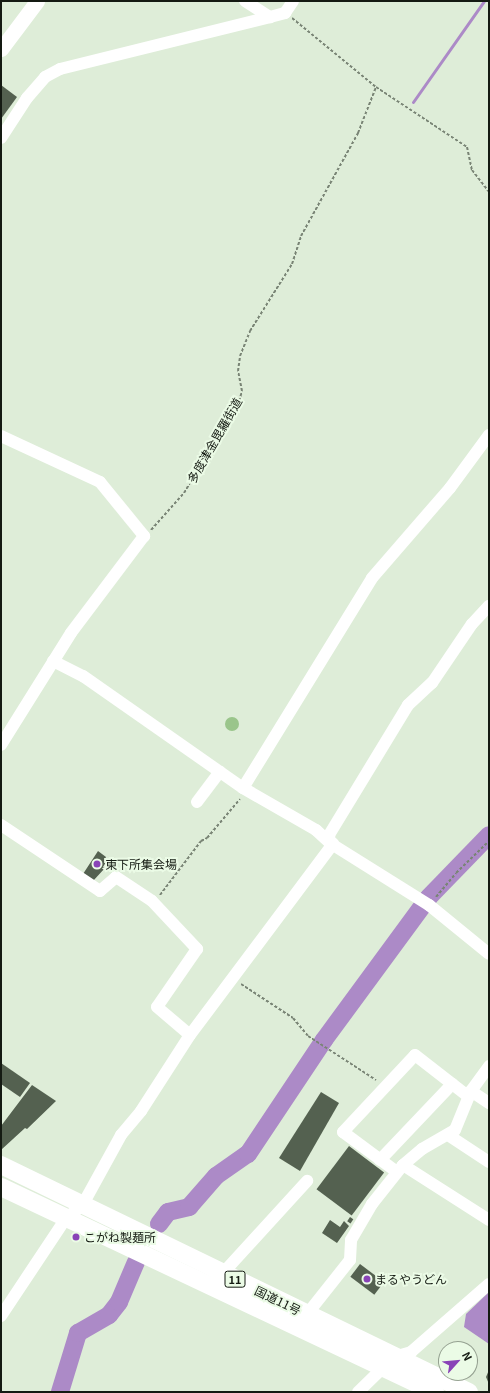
<!DOCTYPE html>
<html>
<head>
<meta charset="utf-8">
<style>
	body { margin:0 }
	#map { position:relative; width:490px; height:1393px; overflow:hidden; background:#deedd8; font-family:Georgia,"Noto Sans JP",serif }
	div>[style] { position:absolute }
	[style*='--x'] { left:calc(var(--x)*1px); top:calc(var(--y)*1px); width:calc(var(--w)*1px); rotate:calc(var(--a)*1deg) }
	.green>* { inset:0; background:#9ac58b }
	.round { border-radius:50% }
	.water>* { inset:0; background:#ac8ac7 }
	.stream>* { height:3px; margin:-1.5px; padding:0 1.5px; transform-origin:1.5px; border-radius:1.5px; background:#ac8ac7 }
	.river>* { height:18px; margin:-9px; padding:0 9px; transform-origin:9px; border-radius:9px; background:#ac8ac7 }
	.building>* { inset:0; background:#546150; transform-origin:0 0 }
	.path>* { height:2px; margin-top:-1px; transform-origin:0; background:repeating-linear-gradient(90deg,#798475 0 3px,transparent 0 5px) }
	.minor>* { height:12px; margin:-6px; padding:0 6px; transform-origin:6px; border-radius:6px; background:#fff }
	.major>* { height:15px; margin:-7.5px; padding:0 7.5px; transform-origin:7.5px; border-radius:7.5px; background:#fff }
	.highway>* { height:18px; margin:-9px; padding:0 9px; transform-origin:9px; border-radius:9px; background:#fff }
	.dots>* { width:11px; height:11px; translate:-50% -50%; box-sizing:border-box; border:2px solid #ebfbe6; border-radius:50% }
	span { translate:-50% -50%; white-space:nowrap; text-align:center; line-height:1.15; -webkit-text-stroke:4px #ebfbe6; paint-order:stroke }
	.shield-label span { padding:1px 3px; background:#ebfbe6; border:1px solid; border-radius:3px; -webkit-text-stroke-width:0 }
	.shield-label { font-size:11px; color:#141a12; font-weight:700 }
	.street-label { font-size:12px; color:#141a12 }
	.poi-label { font-size:12px; color:#141a12 }
	.left { translate:0 -50%; text-align:left }
	.frame { position:absolute; inset:0; border:2px solid #141a12; pointer-events:none }
	.north { position:absolute; left:438px; top:1341px; width:40px; height:40px; box-sizing:border-box; background:#ebfbe6; border:1px solid #95a191; border-radius:50%; rotate:63deg; font-size:11px; font-weight:700; line-height:16px; text-align:center; color:#141a12 }
	.north::after { content:''; display:block; margin:auto; width:14px; height:18px; background:#8943b7; clip-path:polygon(50% 0,100% 100%,50% 72%,0 100%) }
</style>
</head>
<body>
<div id="map">
	<div class="green">
		<i class="round" style="left:225px;top:717px;width:14px;height:14px"></i>
	</div>
	<div class="water">
		<i style="clip-path:polygon(489px 1292px,489px 1344px,464px 1327px,466px 1314px)"></i>
	</div>
	<div class="stream">
		<i style="--x:413;--y:102;--w:123;--a:-54.9"></i>
	</div>
	<div class="river">
		<i style="--x:159;--y:1224;--w:15;--a:-53"></i>
		<i style="--x:168;--y:1212;--w:22;--a:-13"></i>
		<i style="--x:189;--y:1207;--w:41;--a:-48.9"></i>
		<i style="--x:216;--y:1176;--w:39;--a:-35"></i>
		<i style="--x:248;--y:1154;--w:137;--a:-56.3"></i>
		<i style="--x:324;--y:1040;--w:177;--a:-53.7"></i>
		<i style="--x:429;--y:897;--w:86;--a:-45.9"></i>
		<i style="--x:60;--y:1392;--w:62;--a:-73"></i>
		<i style="--x:78;--y:1333;--w:36;--a:-30"></i>
		<i style="--x:109;--y:1315;--w:16;--a:-52"></i>
		<i style="--x:119;--y:1302;--w:43;--a:-67"></i>
	</div>
	<div class="building">
		<i style="clip-path:polygon(1px 85px,17px 97px,1px 119px)"></i>
		<i style="clip-path:polygon(98px 851px,106px 857px,104px 861px,106px 862px,103px 867px,105px 868px,93px 881px,83px 874px)"></i>
		<i style="clip-path:polygon(1px 1063px,30px 1083px,20px 1097px,1px 1084px)"></i>
		<i style="clip-path:polygon(32px 1085px,56px 1101px,27px 1129px,25px 1128px,1px 1150px,1px 1126px)"></i>
		<i style="clip-path:polygon(321px 1092px,339px 1103px,300px 1171px,279px 1158px)"></i>
		<i style="left:349px;top:1146px;width:44px;height:54px;rotate:37deg"></i>
		<i style="left:350px;top:1217px;width:4px;height:5px;rotate:34deg"></i>
		<i style="clip-path:polygon(330px 1220px,340px 1227px,344px 1221px,349px 1226px,337px 1243px,322px 1233px)"></i>
		<i style="left:360px;top:1264px;width:30px;height:16px;rotate:37deg"></i>
		<i style="clip-path:polygon(489px 1370px,489px 1384px,486px 1377px)"></i>
	</div>
	<div class="path">
		<i style="--x:292;--y:18;--w:109;--a:39.4"></i>
		<i style="--x:376;--y:87;--w:109;--a:33.4"></i>
		<i style="--x:467;--y:147;--w:24;--a:78"></i>
		<i style="--x:472;--y:170;--w:28;--a:52"></i>
		<i style="--x:151;--y:530;--w:50;--a:-48.3"></i>
		<i style="--x:184;--y:493;--w:107;--a:-59.1"></i>
		<i style="--x:239;--y:401;--w:10;--a:-73"></i>
		<i style="--x:242;--y:391;--w:20;--a:-101"></i>
		<i style="--x:238;--y:371;--w:15;--a:-82"></i>
		<i style="--x:240;--y:356;--w:27;--a:-68"></i>
		<i style="--x:250;--y:331;--w:79;--a:-57.9"></i>
		<i style="--x:292;--y:264;--w:29;--a:-72"></i>
		<i style="--x:301;--y:236;--w:118;--a:-61"></i>
		<i style="--x:358;--y:133;--w:49;--a:-68.6"></i>
		<i style="--x:160;--y:895;--w:68;--a:-52.8"></i>
		<i style="--x:201;--y:841;--w:7;--a:-27"></i>
		<i style="--x:207;--y:838;--w:51;--a:-49.8"></i>
		<i style="--x:436;--y:897;--w:31;--a:-50"></i>
		<i style="--x:456;--y:873;--w:46;--a:-44.1"></i>
		<i style="--x:241;--y:984;--w:62;--a:33.2"></i>
		<i style="--x:293;--y:1018;--w:23;--a:50"></i>
		<i style="--x:308;--y:1036;--w:81;--a:32.9"></i>
	</div>
	<div class="minor">
		<i style="--x:245;--y:1;--w:30;--a:33"></i>
		<i style="--x:1;--y:138;--w:48;--a:-57"></i>
		<i style="--x:27;--y:98;--w:28;--a:-49"></i>
		<i style="--x:45;--y:77;--w:17;--a:-28"></i>
		<i style="--x:60;--y:69;--w:216;--a:-13.9"></i>
		<i style="--x:270;--y:17;--w:16;--a:-15"></i>
		<i style="--x:285;--y:13;--w:14;--a:-56"></i>
		<i style="--x:1;--y:436;--w:109;--a:24.9"></i>
		<i style="--x:100;--y:482;--w:70;--a:50.8"></i>
		<i style="--x:144;--y:536;--w:121;--a:127"></i>
		<i style="--x:71;--y:633;--w:132;--a:122"></i>
		<i style="--x:53;--y:661;--w:34;--a:27"></i>
		<i style="--x:83;--y:676;--w:195;--a:35"></i>
		<i style="--x:243;--y:788;--w:84;--a:29.9"></i>
		<i style="--x:316;--y:830;--w:19;--a:43"></i>
		<i style="--x:330;--y:843;--w:117;--a:32.1"></i>
		<i style="--x:429;--y:905;--w:77;--a:39.2"></i>
		<i style="--x:243;--y:788;--w:246;--a:-58.4"></i>
		<i style="--x:372;--y:578;--w:119;--a:-49.1"></i>
		<i style="--x:450;--y:488;--w:66;--a:-53.7"></i>
		<i style="--x:197;--y:802;--w:38;--a:-53"></i>
		<i style="--x:1;--y:825;--w:119;--a:33.7"></i>
		<i style="--x:100;--y:891;--w:21;--a:-41"></i>
		<i style="--x:116;--y:877;--w:43;--a:33.7"></i>
		<i style="--x:152;--y:901;--w:66;--a:46.8"></i>
		<i style="--x:197;--y:949;--w:70;--a:124.6"></i>
		<i style="--x:157;--y:1007;--w:43;--a:40.3"></i>
		<i style="--x:330;--y:843;--w:8;--a:-97"></i>
		<i style="--x:329;--y:835;--w:152;--a:-58.7"></i>
		<i style="--x:408;--y:705;--w:33;--a:-43"></i>
		<i style="--x:432;--y:683;--w:71;--a:-55.9"></i>
		<i style="--x:472;--y:624;--w:25;--a:-47"></i>
		<i style="--x:471;--y:1091;--w:22;--a:34"></i>
		<i style="--x:448;--y:1135;--w:49;--a:33.4"></i>
		<i style="--x:380;--y:1160;--w:105;--a:-46.5"></i>
		<i style="--x:403;--y:1165;--w:102;--a:32.6"></i>
		<i style="--x:397;--y:1172;--w:67;--a:-143.5"></i>
		<i style="--x:343;--y:1132;--w:105;--a:-46.9"></i>
		<i style="--x:415;--y:1055;--w:68;--a:37.9"></i>
		<i style="--x:223;--y:1273;--w:125;--a:-47.6"></i>
		<i style="--x:1;--y:1316;--w:118;--a:-56.4"></i>
		<i style="--x:66;--y:1218;--w:20;--a:-37"></i>
		<i style="--x:82;--y:1206;--w:81;--a:-61.2"></i>
		<i style="--x:121;--y:1135;--w:31;--a:-50"></i>
		<i style="--x:141;--y:1111;--w:90;--a:-57.2"></i>
		<i style="--x:190;--y:1035;--w:239;--a:-53.2"></i>
		<i style="--x:304;--y:1318;--w:74;--a:-51.6"></i>
		<i style="--x:350;--y:1260;--w:20;--a:-87"></i>
		<i style="--x:351;--y:1240;--w:42;--a:-59.7"></i>
		<i style="--x:372;--y:1204;--w:50;--a:-51.5"></i>
		<i style="--x:403;--y:1165;--w:25;--a:-40"></i>
		<i style="--x:422;--y:1149;--w:38;--a:-30"></i>
		<i style="--x:455;--y:1130;--w:42;--a:-67.7"></i>
		<i style="--x:471;--y:1091;--w:31;--a:-54"></i>
		<i style="--x:358;--y:1392;--w:50;--a:-44.2"></i>
		<i style="--x:394;--y:1357;--w:18;--a:-16"></i>
		<i style="--x:411;--y:1352;--w:103;--a:-41.1"></i>
	</div>
	<div class="major">
		<i style="--x:1;--y:49;--w:60;--a:-53.1"></i>
	</div>
	<div class="highway">
		<i style="--x:1;--y:1165;--w:520;--a:25.88"></i>
		<i style="--x:1;--y:1187;--w:480;--a:25.3"></i>
	</div>
	<div class="dots">
		<i style="left:97px;top:864px;background:#8943b7"></i>
		<i style="left:76px;top:1237px;background:#8943b7"></i>
		<i style="left:367px;top:1279px;background:#8943b7"></i>
	</div>
	<div class="shield-label">
		<span style="left:235px;top:1279px">11</span>
	</div>
	<div class="street-label">
		<span style="left:214px;top:440px;rotate:-60deg">多度津金毘羅街道</span>
		<span style="left:278px;top:1300px;rotate:26deg">国道11号</span>
	</div>
	<div class="poi-label">
		<span class="left" style="left:105px;top:864px">東下所集会場</span>
		<span class="left" style="left:84px;top:1237px">こがね製麺所</span>
		<span class="left" style="left:375px;top:1279px">まるやうどん</span>
	</div>
	<div class="frame"></div>
	<div class="north">N</div>
</div>
</body>
</html>
